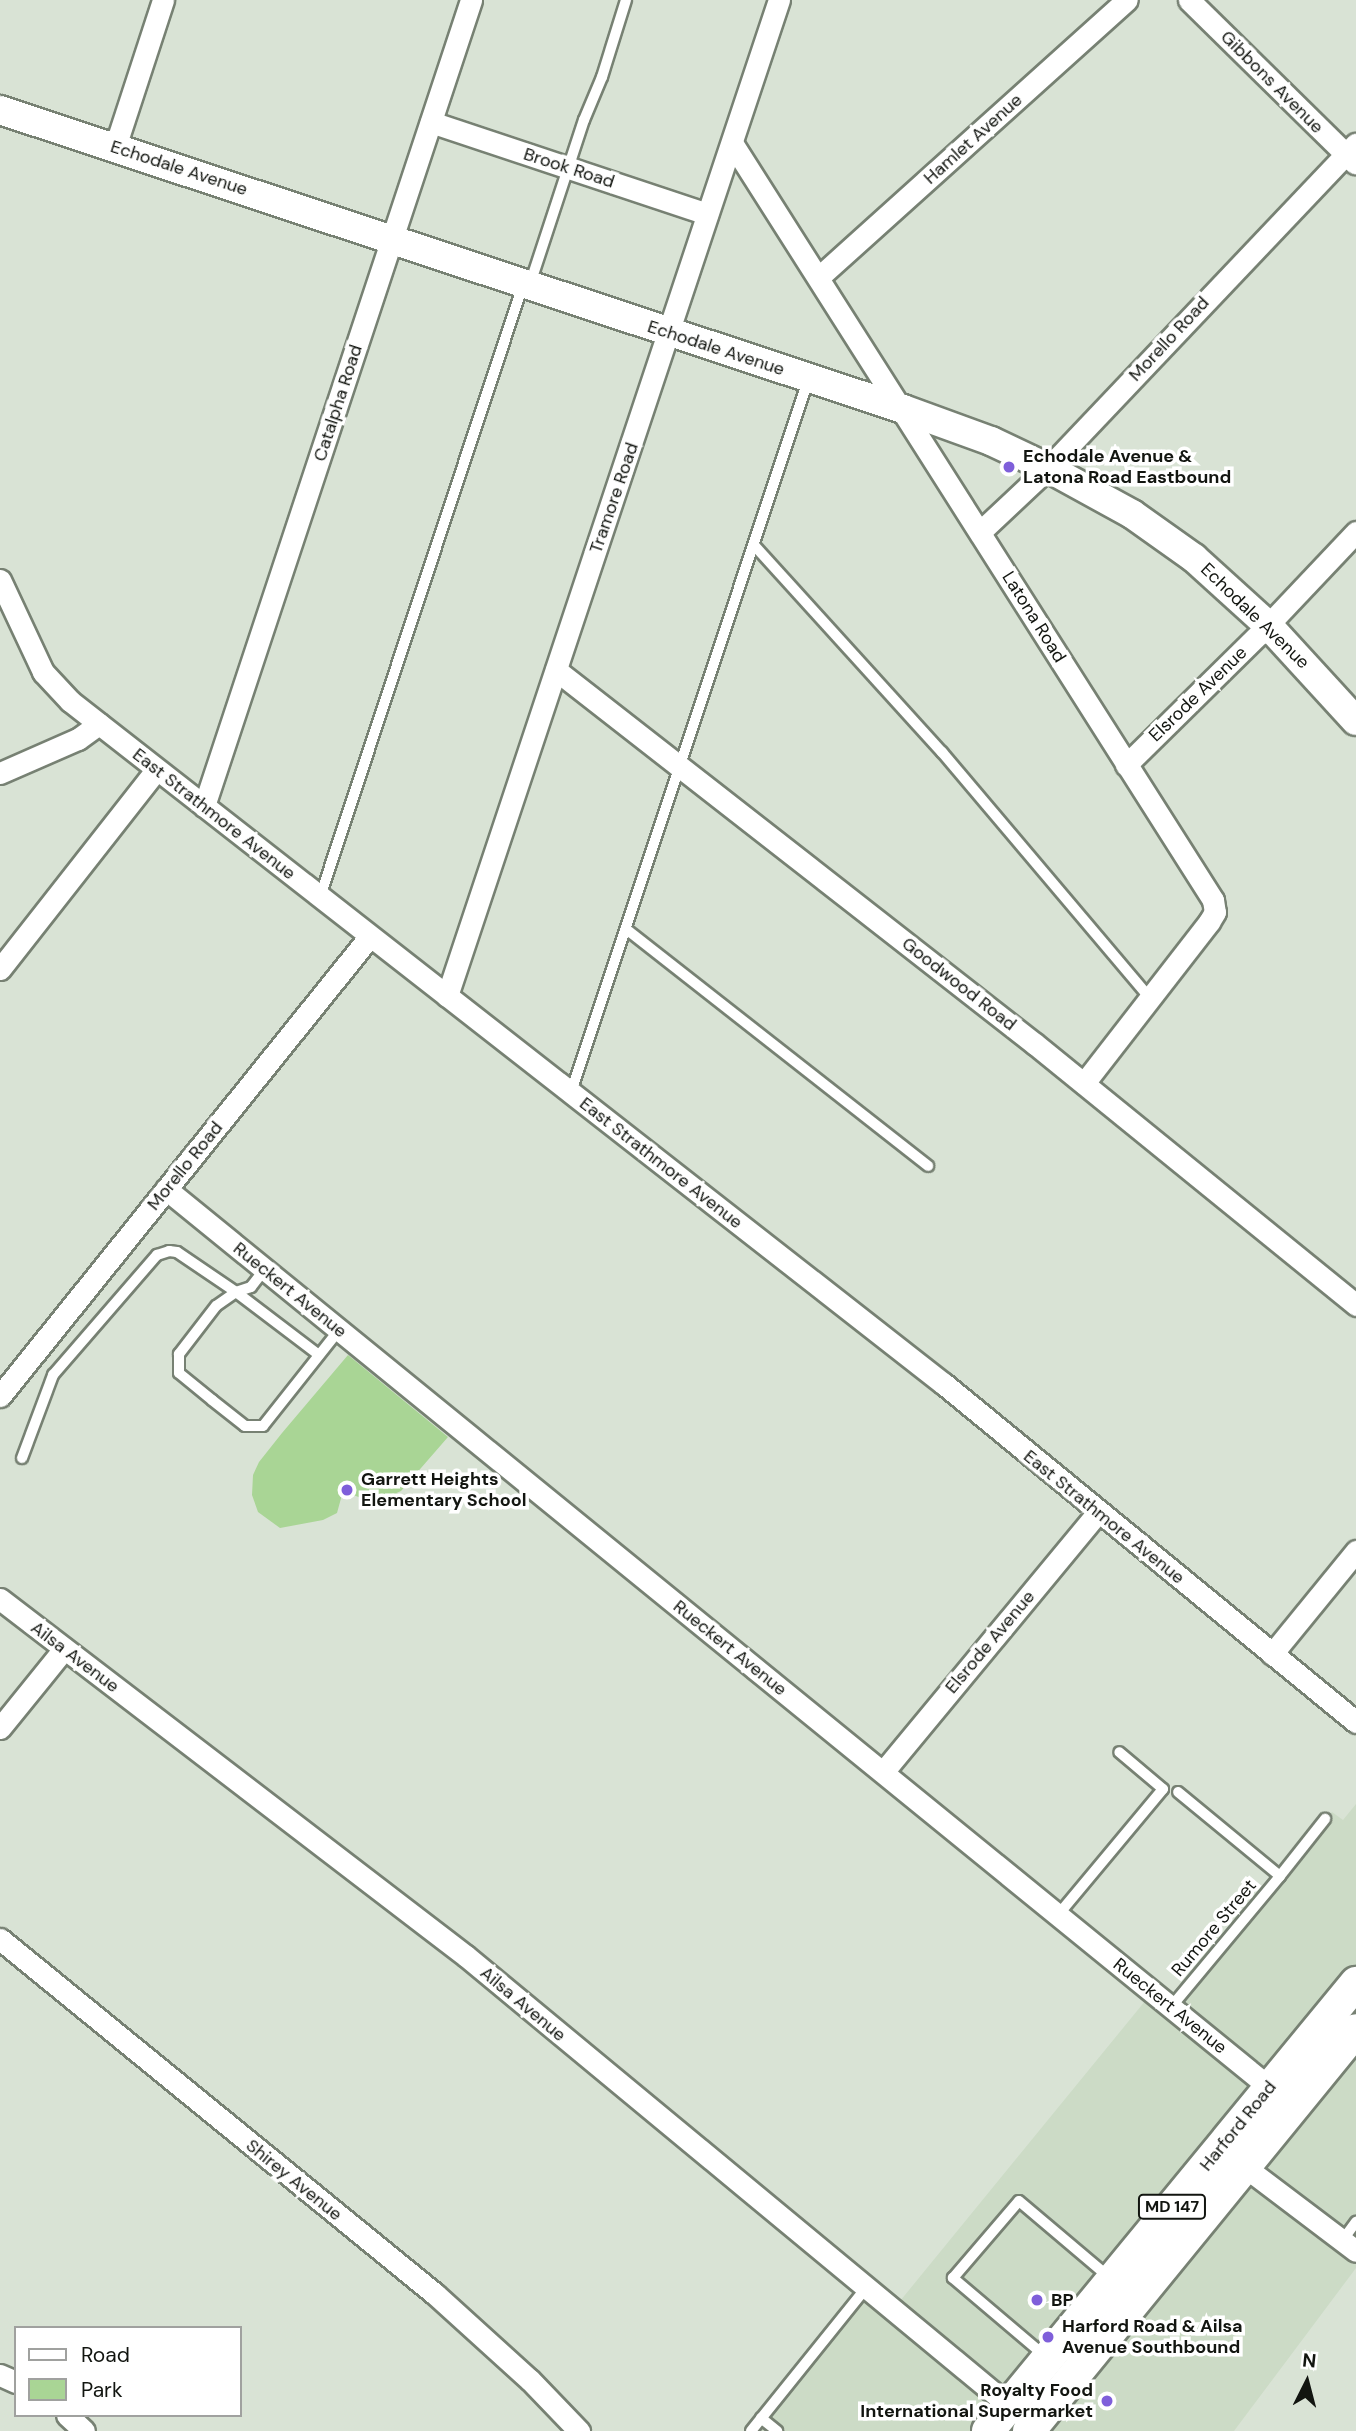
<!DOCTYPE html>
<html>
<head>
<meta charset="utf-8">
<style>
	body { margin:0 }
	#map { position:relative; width:1356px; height:2431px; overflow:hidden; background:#d9e3d5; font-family:"DM Sans",sans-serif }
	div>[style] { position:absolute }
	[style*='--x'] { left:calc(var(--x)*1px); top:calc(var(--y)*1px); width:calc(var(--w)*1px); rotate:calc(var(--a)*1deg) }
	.built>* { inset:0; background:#ccdbc6 }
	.green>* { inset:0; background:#a9d595 }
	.roads { filter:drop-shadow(2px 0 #778173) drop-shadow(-2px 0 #778173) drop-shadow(0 2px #778173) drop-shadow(0 -2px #778173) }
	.service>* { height:10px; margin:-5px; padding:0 5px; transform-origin:5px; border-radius:5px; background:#fff }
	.minor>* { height:21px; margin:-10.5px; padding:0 10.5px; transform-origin:10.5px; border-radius:10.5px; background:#fff }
	.secondary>* { height:28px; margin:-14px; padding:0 14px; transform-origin:14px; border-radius:14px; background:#fff }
	.primary>* { height:32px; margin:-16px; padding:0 16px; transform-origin:16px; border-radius:16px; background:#fff }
	.dots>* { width:19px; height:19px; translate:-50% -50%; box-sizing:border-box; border:4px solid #fff; border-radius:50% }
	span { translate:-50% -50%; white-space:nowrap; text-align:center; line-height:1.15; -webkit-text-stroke:7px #fff; paint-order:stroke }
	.shield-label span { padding:2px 5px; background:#fff; border:2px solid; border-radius:5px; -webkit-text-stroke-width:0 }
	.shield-label { font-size:16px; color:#121510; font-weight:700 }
	.street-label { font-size:18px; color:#121510 }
	.poi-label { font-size:18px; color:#121510; font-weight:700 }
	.left { translate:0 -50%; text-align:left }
	.right { translate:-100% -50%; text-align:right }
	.legend { position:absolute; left:14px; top:2326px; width:228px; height:91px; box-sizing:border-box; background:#fff; border:2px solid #a0a19f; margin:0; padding:9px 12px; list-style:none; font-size:21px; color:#121510 }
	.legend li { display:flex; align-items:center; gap:14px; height:35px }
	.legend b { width:35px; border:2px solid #a0a19f }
	.north { position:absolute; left:1272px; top:2347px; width:70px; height:70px; -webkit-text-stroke:5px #fff; paint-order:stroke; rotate:6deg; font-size:19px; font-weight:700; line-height:28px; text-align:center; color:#121510 }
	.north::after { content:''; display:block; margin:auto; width:24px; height:32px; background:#121510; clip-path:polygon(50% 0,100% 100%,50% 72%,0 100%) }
</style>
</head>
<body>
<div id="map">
	<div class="built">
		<i style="clip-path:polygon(1356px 1804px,1356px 2268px,1234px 2431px,758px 2431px,865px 2300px,887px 2317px,1150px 1995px,1170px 2010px,1332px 1812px,1343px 1820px)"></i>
	</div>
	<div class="green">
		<i style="clip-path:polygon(348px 1355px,448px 1437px,401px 1491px,374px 1503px,343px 1491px,337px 1513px,323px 1520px,280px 1528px,258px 1512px,252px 1495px,253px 1475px,259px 1462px,282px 1433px)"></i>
	</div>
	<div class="roads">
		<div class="service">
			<i style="--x:530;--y:284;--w:173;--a:-71.8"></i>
			<i style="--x:584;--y:120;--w:47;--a:-67.3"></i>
			<i style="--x:602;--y:77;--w:81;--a:-72.7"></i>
			<i style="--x:754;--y:545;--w:280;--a:47.8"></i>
			<i style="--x:942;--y:752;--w:321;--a:49.8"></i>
			<i style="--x:320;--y:897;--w:645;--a:-71.65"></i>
			<i style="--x:626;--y:929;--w:384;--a:38.1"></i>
			<i style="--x:571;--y:1092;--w:753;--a:-71.57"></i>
			<i style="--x:265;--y:1269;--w:23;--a:128"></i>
			<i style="--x:251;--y:1287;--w:16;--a:162"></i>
			<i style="--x:236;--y:1292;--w:24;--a:145"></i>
			<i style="--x:216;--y:1306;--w:61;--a:127.6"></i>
			<i style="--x:179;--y:1354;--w:19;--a:90"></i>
			<i style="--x:179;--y:1373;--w:43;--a:39.3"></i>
			<i style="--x:212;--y:1400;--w:42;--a:38.2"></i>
			<i style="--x:245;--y:1426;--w:18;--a:0"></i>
			<i style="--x:263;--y:1426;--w:122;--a:-51.6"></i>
			<i style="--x:22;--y:1458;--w:89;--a:-69.5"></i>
			<i style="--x:53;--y:1375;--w:159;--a:-49.1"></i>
			<i style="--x:157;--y:1255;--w:13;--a:-18"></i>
			<i style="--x:169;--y:1251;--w:8;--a:7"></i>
			<i style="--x:177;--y:1252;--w:71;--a:34.1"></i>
			<i style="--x:236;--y:1292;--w:104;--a:37.2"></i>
			<i style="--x:1280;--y:1876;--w:73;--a:-51.7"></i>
			<i style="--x:1058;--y:1915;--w:164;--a:-50.2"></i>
			<i style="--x:1163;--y:1789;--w:57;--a:-139.9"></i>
			<i style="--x:1171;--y:2007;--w:170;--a:-50.2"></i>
			<i style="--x:1280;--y:1876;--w:132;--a:-140.5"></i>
			<i style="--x:1342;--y:2241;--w:24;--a:-54"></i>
			<i style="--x:1045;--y:2356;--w:121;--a:-139.7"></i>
			<i style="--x:953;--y:2278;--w:101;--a:-49.4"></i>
			<i style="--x:1019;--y:2201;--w:119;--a:40.2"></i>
			<i style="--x:761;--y:2418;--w:21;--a:39"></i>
			<i style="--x:751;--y:2431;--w:184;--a:-51.2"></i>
		</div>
		<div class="minor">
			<i style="--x:1189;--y:0;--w:233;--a:44.5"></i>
			<i style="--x:431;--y:122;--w:291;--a:18.4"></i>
			<i style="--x:732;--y:143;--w:897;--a:57.57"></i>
			<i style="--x:1213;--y:900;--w:12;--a:81"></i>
			<i style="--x:1215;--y:912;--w:12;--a:121"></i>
			<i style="--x:1209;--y:922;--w:204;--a:127.8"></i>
			<i style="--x:115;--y:147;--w:155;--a:-71.9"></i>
			<i style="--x:819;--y:277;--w:414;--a:-42"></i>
			<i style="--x:981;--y:531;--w:92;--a:-43.2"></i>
			<i style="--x:1048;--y:468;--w:447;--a:-46.5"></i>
			<i style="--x:0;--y:580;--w:102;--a:64.9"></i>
			<i style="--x:43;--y:672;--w:40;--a:47"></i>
			<i style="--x:70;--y:701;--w:1109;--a:38.01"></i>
			<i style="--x:944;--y:1384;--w:533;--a:39.37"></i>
			<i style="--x:556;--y:670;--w:608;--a:37.98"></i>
			<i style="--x:1035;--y:1044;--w:414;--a:39.1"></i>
			<i style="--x:1126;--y:765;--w:199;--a:-44.6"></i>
			<i style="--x:1268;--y:625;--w:128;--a:-46.6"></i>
			<i style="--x:0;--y:773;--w:85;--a:-23.6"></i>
			<i style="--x:78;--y:739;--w:26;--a:-36"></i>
			<i style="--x:204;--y:806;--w:849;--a:-71.67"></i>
			<i style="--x:0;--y:969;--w:253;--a:-51.9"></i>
			<i style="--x:447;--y:996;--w:1050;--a:-71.57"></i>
			<i style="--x:166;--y:1189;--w:1437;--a:39.15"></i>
			<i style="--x:0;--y:1396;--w:590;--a:-51.19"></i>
			<i style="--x:0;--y:1599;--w:587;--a:37.46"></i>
			<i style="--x:466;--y:1956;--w:717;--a:39.62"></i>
			<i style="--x:1272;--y:1654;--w:133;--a:-50.8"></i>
			<i style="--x:0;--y:1728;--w:102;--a:-51"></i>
			<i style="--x:883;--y:1772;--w:336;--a:-50.4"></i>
			<i style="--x:0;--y:1939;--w:561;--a:39.22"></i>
			<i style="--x:435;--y:2294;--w:128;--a:42.2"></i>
			<i style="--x:530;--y:2380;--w:71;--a:46.1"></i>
			<i style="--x:1245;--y:2167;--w:139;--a:37.1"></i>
			<i style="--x:0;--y:2375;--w:17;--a:24"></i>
			<i style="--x:67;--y:2415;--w:23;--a:43"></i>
		</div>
		<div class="secondary">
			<i style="--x:0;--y:110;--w:951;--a:18.32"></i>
			<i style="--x:903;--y:409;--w:94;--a:20"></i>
			<i style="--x:991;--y:441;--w:63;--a:25.3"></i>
			<i style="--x:1048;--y:468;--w:96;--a:28.7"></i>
			<i style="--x:1132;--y:514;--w:76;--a:35.4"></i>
			<i style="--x:1194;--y:558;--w:100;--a:42.2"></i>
			<i style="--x:1268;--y:625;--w:130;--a:47.5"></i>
		</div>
		<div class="primary">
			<i style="--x:988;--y:2431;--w:580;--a:-50.6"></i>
			<i style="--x:1029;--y:2431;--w:517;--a:-50.8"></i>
		</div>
	</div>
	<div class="dots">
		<i style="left:1009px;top:467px;background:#7f5fda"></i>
		<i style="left:347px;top:1490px;background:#7f5fda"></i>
		<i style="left:1037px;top:2300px;background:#7f5fda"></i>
		<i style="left:1048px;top:2337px;background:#7f5fda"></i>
		<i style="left:1107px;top:2401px;background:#7f5fda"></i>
	</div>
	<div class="shield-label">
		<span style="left:1172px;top:2207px">MD 147</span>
	</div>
	<div class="street-label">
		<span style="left:1272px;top:82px;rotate:45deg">Gibbons Avenue</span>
		<span style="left:973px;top:139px;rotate:-42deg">Hamlet Avenue</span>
		<span style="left:179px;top:168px;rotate:18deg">Echodale Avenue</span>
		<span style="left:569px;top:168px;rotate:18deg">Brook Road</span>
		<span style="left:1169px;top:339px;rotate:-47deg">Morello Road</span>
		<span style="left:716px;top:348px;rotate:18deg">Echodale Avenue</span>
		<span style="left:338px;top:403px;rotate:-72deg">Catalpha Road</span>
		<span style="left:614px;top:498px;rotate:-71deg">Tramore Road</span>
		<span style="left:1255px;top:616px;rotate:44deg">Echodale Avenue</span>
		<span style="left:1034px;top:617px;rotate:58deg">Latona Road</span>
		<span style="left:1198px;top:694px;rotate:-44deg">Elsrode Avenue</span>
		<span style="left:214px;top:814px;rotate:38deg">East Strathmore Avenue</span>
		<span style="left:959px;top:984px;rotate:38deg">Goodwood Road</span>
		<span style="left:661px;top:1163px;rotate:38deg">East Strathmore Avenue</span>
		<span style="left:185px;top:1166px;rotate:-51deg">Morello Road</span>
		<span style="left:290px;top:1290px;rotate:39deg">Rueckert Avenue</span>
		<span style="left:1104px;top:1517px;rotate:39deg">East Strathmore Avenue</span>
		<span style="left:990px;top:1642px;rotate:-50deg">Elsrode Avenue</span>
		<span style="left:730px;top:1648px;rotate:39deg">Rueckert Avenue</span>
		<span style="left:75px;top:1657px;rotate:37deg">Ailsa Avenue</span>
		<span style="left:1214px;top:1928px;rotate:-50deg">Rumore Street</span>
		<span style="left:523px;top:2004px;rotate:40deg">Ailsa Avenue</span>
		<span style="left:1170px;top:2006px;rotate:39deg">Rueckert Avenue</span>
		<span style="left:1238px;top:2126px;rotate:-51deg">Harford Road</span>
		<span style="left:294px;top:2180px;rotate:39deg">Shirey Avenue</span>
	</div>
	<div class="poi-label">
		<span class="left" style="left:1023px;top:467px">Echodale Avenue &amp;<br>Latona Road Eastbound</span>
		<span class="left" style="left:361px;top:1490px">Garrett Heights<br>Elementary School</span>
		<span class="left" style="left:1051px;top:2300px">BP</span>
		<span class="left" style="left:1062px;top:2337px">Harford Road &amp; Ailsa<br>Avenue Southbound</span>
		<span class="right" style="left:1093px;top:2401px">Royalty Food<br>International Supermarket</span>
	</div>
	<ul class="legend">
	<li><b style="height:9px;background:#fff"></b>Road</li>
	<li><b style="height:19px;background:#a9d595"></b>Park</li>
	</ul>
	<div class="north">N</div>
</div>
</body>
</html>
